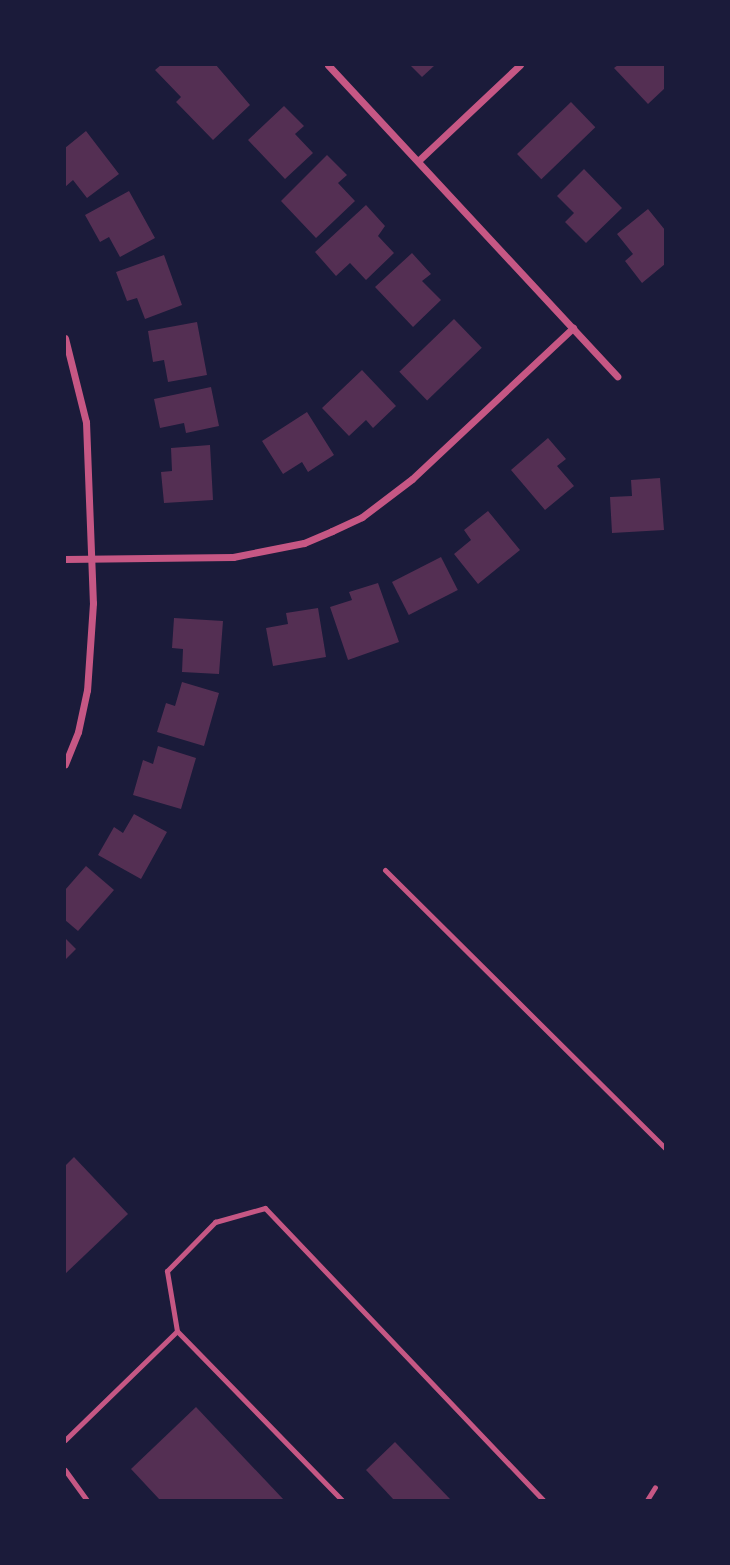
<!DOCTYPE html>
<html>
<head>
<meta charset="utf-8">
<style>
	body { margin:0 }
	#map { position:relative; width:730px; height:1565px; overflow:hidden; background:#1b1b3a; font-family:Rubik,sans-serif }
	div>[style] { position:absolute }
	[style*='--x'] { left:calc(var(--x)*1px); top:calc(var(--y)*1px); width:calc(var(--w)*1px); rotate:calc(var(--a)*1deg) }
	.building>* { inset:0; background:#542f53; transform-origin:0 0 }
	.service>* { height:5px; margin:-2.5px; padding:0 2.5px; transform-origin:2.5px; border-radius:2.5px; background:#c65784 }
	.minor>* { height:7px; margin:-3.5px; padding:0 3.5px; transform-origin:3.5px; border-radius:3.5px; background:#c65784 }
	span { translate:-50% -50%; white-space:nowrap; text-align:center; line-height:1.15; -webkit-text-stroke:7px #1b1b3a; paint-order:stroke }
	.frame { position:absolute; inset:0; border:66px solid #1b1b3a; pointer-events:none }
</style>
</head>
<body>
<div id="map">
	<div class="building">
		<i style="clip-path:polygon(161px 65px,216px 65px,250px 105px,213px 140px,176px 102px,181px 97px,155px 70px)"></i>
		<i style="clip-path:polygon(410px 65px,435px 65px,422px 77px)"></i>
		<i style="clip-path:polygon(618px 65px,665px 65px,665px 88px,648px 104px,614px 68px)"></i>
		<i style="left:571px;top:102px;width:35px;height:75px;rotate:46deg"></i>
		<i style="clip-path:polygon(284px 106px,304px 126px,295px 134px,313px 153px,285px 179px,248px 140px)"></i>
		<i style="clip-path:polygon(86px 131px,119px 174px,87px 198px,73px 180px,65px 187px,65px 148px)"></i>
		<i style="clip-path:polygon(327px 155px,347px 175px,338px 183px,355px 201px,316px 238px,281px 201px)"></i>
		<i style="clip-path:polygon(584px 169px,622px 208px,586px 243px,565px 222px,574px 213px,557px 196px)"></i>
		<i style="clip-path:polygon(129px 191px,155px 238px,120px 257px,109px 237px,100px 242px,85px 215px)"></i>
		<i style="clip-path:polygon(366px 205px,385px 226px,378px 236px,394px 253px,366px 280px,350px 263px,336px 276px,315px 252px)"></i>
		<i style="clip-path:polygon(648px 209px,665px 230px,665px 264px,642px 283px,625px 261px,633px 254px,617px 234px)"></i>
		<i style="clip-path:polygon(412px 253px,431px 274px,422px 281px,441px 300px,413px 327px,375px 287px)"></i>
		<i style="clip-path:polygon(164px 255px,182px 305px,145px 319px,137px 298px,127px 301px,116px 272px)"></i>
		<i style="left:454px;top:319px;width:40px;height:76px;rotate:46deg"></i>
		<i style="clip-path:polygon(197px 322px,207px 375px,168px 382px,164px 360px,153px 362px,148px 331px)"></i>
		<i style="clip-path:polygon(362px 370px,396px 406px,373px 428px,366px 420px,349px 436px,322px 408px)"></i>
		<i style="clip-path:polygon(211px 387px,219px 426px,186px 433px,184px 423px,160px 428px,154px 399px)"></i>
		<i style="clip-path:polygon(307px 412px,334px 455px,308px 472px,302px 462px,283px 474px,262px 441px)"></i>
		<i style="clip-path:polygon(548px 438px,566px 459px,557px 466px,574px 486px,545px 510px,511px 470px)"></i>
		<i style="clip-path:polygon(210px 445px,213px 500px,164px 503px,161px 472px,172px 471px,171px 448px)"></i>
		<i style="clip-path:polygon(660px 478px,664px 530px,612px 533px,610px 497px,632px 496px,631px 480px)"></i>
		<i style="clip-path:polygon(488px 511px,520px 550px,478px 584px,454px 554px,471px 540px,464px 530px)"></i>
		<i style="left:441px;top:557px;width:37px;height:55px;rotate:63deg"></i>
		<i style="clip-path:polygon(378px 583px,399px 642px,348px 660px,330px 607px,352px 600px,349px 592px)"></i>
		<i style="clip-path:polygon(318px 608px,326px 657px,273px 666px,266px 628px,288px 624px,286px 613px)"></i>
		<i style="clip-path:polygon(174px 618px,223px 621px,219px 674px,182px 672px,183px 649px,172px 648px)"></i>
		<i style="clip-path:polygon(182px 682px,219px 693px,204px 746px,157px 732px,166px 703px,175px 706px)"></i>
		<i style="clip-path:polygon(158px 746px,196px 758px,181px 809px,133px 795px,143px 760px,153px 764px)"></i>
		<i style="clip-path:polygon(134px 814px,167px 832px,141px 879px,98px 855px,114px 827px,123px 833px)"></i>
		<i style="clip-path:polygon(86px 866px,114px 890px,78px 931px,65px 920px,65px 890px)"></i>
		<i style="clip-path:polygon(65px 938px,76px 949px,65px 960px)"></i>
		<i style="clip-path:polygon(74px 1157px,128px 1214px,65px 1274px,65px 1166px)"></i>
		<i style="clip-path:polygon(196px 1407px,284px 1500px,160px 1500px,131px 1469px)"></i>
		<i style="clip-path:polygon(395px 1442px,451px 1500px,394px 1500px,366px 1470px)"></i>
	</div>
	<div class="service">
		<i style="--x:385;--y:870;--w:395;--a:44.8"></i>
		<i style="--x:177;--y:1331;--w:61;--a:-99.5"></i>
		<i style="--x:167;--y:1271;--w:69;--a:-45.6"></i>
		<i style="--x:215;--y:1222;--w:52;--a:-15.6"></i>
		<i style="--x:265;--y:1208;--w:403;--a:46.4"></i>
		<i style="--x:65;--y:1440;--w:156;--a:-44.2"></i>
		<i style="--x:177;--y:1331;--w:236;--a:45.7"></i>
		<i style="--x:65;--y:1470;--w:37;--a:54"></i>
		<i style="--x:647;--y:1500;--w:15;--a:-58"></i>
	</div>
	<div class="minor">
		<i style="--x:328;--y:65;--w:425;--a:47.1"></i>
		<i style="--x:418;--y:161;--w:140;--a:-43.3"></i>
		<i style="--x:65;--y:338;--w:87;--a:76"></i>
		<i style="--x:86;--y:422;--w:181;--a:87.8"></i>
		<i style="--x:93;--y:603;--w:87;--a:93.9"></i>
		<i style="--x:87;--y:690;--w:43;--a:102.1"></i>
		<i style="--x:78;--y:732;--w:35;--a:112"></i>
		<i style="--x:65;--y:559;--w:168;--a:-0.7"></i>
		<i style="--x:233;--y:557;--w:72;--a:-11.2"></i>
		<i style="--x:304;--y:543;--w:30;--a:-23"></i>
		<i style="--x:332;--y:531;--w:33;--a:-25"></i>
		<i style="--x:362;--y:517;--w:63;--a:-37.2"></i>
		<i style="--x:412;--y:479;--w:221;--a:-43.2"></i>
	</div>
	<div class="frame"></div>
</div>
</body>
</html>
